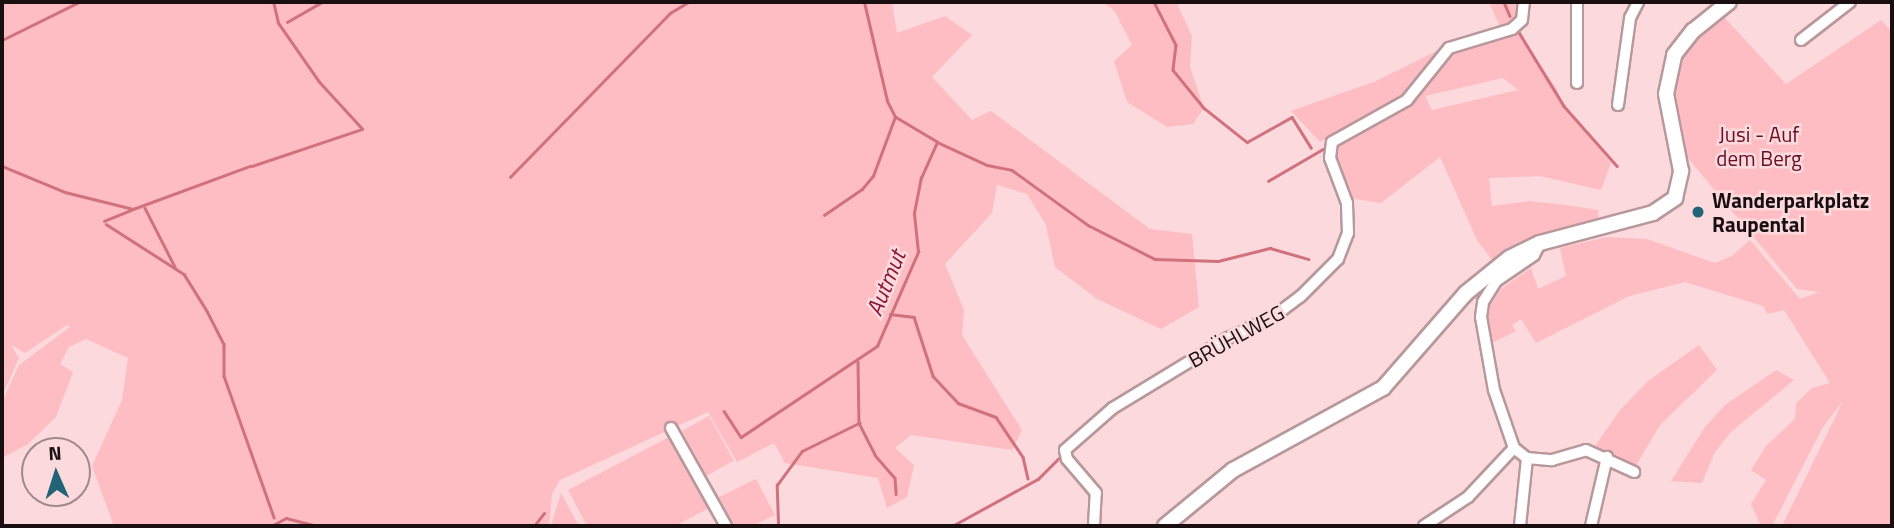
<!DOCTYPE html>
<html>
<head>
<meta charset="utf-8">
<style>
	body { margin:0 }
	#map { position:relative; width:1894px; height:528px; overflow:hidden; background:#fbd9dc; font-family:"Titillium Web",sans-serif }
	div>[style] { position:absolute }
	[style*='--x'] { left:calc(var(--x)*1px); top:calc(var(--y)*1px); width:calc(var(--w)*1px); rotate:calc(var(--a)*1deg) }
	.green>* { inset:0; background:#fdbdc3; transform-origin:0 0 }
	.stream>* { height:2.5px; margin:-1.25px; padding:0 1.25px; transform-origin:1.25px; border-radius:1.25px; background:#d1717e }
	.roads { filter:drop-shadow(2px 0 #b8989b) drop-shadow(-2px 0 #b8989b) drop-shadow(0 2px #b8989b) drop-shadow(0 -2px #b8989b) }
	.minor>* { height:10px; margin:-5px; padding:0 5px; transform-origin:5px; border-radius:5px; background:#fff }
	.major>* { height:14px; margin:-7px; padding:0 7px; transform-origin:7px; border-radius:7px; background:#fff }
	.dots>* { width:19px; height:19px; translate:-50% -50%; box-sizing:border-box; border:4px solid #fbd9dc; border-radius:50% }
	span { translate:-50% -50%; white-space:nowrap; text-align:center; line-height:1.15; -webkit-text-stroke:5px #fbd9dc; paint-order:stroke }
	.park-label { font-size:21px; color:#680e27 }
	.poi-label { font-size:21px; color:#1a0f10; font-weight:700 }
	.left { translate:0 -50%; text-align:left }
	.street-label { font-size:21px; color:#1a0f10 }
	.water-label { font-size:23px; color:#8c1536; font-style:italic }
	.frame { position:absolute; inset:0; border:4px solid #1a0f10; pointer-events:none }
	.north { position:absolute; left:21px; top:437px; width:70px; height:70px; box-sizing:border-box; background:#fbd9dc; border:2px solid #a1888a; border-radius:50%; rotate:357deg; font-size:19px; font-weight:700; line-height:28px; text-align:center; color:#1a0f10 }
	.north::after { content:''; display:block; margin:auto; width:24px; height:32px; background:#226377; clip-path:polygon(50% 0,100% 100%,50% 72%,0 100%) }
</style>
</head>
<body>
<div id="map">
	<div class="green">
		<i style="clip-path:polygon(2px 2px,892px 2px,897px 33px,945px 16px,972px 35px,932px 77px,972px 120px,991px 111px,1150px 229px,1192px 234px,1199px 307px,1161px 329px,1097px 299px,1055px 267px,1046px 225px,1027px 194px,997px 185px,992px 213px,945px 264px,964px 310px,962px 335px,1022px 430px,1012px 450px,911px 435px,895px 448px,914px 465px,907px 497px,887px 508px,878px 478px,785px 463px,774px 443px,737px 462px,708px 412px,560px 480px,552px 494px,549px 526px,114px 526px,92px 466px,122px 400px,128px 358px,86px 339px,69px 347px,60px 364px,73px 372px,56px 417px,28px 444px,2px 458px,2px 402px,19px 365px,70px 327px,67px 325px,25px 353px,11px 345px,19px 358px,2px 396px)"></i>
		<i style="clip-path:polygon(1102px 2px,1176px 2px,1192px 36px,1190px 67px,1204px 108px,1193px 124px,1167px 127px,1127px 102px,1114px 61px,1132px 45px,1114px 10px)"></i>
		<i style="clip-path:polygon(1489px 2px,1520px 2px,1517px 17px,1502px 31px)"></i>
		<i style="clip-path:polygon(1723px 16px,1786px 84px,1881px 20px,1892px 32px,1892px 526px,1782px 526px,1843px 401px,1823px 427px,1772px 526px,1761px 526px,1751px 504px,1766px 480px,1751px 470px,1766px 446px,1795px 419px,1796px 403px,1812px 388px,1830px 383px,1784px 310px,1767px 314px,1763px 306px,1685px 282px,1629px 296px,1536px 343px,1521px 319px,1512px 325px,1516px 331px,1490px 344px,1488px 309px,1501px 289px,1531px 268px,1538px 289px,1566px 276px,1560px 248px,1607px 237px,1647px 239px,1715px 263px,1732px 256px,1750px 240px,1800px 299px,1819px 292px,1797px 289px,1687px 157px,1673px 95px,1678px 65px,1693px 42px)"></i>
		<i style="clip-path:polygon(evenodd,1519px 28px,1526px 47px,1555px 86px,1564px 106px,1611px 163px,1601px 190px,1540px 176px,1489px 178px,1492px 206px,1529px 201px,1566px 205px,1598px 210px,1599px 221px,1528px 239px,1492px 260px,1477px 240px,1440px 157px,1381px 203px,1350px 198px,1337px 170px,1334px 144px,1411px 103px,1451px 50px,1519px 28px,1503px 78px,1518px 90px,1432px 110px,1425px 96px,1503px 78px)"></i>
		<i style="clip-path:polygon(1453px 43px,1404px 100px,1320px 142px,1291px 111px,1376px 81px)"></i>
		<i style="clip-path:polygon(1699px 345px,1717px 370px,1660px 425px,1635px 467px,1595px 446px,1620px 410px,1648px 381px)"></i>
		<i style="clip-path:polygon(1776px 370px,1794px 380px,1731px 432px,1715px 452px,1702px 483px,1671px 481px,1705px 427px,1725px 405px)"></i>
		<i style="left:709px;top:416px;width:51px;height:31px;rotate:61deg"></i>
		<i style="clip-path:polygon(671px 436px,709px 508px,675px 526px,587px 526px,568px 490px)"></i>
		<i style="clip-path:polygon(756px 479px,775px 515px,752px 526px,734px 526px,719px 497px)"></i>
		<i style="clip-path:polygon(561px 493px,579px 526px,551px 525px)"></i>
	</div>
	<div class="stream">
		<i style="--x:1154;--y:2;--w:48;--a:62.9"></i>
		<i style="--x:1176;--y:45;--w:25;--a:97"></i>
		<i style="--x:1173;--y:70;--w:49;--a:50.8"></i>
		<i style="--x:1204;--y:108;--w:55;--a:38.3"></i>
		<i style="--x:1247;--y:142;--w:51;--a:-29.1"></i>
		<i style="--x:1292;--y:117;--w:36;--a:58"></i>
		<i style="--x:1504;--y:2;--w:15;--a:67"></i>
		<i style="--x:287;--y:22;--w:40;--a:-29.7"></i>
		<i style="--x:1517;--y:29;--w:90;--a:58.6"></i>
		<i style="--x:1564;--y:106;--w:80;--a:48.5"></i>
		<i style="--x:2;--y:40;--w:84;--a:-26.3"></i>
		<i style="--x:937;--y:142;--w:55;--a:24.7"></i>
		<i style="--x:987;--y:165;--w:25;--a:11"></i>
		<i style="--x:1012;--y:170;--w:94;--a:35.9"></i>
		<i style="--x:1088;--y:225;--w:75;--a:26.9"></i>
		<i style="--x:1155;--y:259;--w:63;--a:1.8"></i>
		<i style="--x:1218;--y:261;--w:54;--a:-14"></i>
		<i style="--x:1270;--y:248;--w:40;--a:16"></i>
		<i style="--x:2;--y:166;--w:68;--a:22.4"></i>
		<i style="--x:65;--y:192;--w:70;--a:14"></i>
		<i style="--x:133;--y:209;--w:125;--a:-20.2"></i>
		<i style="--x:252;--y:166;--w:116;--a:-18.6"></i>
		<i style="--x:362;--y:129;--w:64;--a:-132.5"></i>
		<i style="--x:319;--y:82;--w:72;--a:-124.8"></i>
		<i style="--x:278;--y:23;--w:22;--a:-103"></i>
		<i style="--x:510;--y:177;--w:229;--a:-45.7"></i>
		<i style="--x:670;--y:13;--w:21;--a:-31"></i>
		<i style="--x:1268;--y:181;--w:64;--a:-30.2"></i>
		<i style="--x:145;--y:208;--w:66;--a:63"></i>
		<i style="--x:824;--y:215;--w:46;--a:-34.4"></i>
		<i style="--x:862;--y:189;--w:17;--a:-50"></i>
		<i style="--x:873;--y:176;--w:63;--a:-69.6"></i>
		<i style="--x:104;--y:221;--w:29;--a:-22"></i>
		<i style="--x:106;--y:224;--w:93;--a:32.7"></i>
		<i style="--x:184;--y:274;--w:44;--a:58.1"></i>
		<i style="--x:207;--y:311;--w:37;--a:63"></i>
		<i style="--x:224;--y:344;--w:32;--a:90"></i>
		<i style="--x:224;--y:376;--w:150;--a:70.5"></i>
		<i style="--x:890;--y:314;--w:24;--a:7"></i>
		<i style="--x:914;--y:317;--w:62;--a:72.1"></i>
		<i style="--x:933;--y:376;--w:37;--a:47"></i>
		<i style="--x:958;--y:403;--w:40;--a:20.2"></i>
		<i style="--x:996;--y:417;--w:48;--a:56"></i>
		<i style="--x:1023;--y:457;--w:22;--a:77"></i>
		<i style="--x:858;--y:362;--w:61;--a:89.1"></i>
		<i style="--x:859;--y:423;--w:36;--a:63"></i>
		<i style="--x:875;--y:455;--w:30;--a:49"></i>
		<i style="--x:895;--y:478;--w:16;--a:86"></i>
		<i style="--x:724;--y:411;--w:31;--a:57"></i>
		<i style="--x:741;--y:437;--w:164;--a:-33.8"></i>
		<i style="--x:877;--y:346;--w:103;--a:-66.4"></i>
		<i style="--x:918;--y:252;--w:39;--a:-96"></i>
		<i style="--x:914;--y:213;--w:36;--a:-79"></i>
		<i style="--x:921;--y:178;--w:39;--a:-66"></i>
		<i style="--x:937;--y:142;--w:49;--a:-149.2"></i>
		<i style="--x:895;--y:117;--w:18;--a:-117"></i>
		<i style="--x:887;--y:101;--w:102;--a:-103.1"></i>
		<i style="--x:778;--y:523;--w:38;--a:-92"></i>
		<i style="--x:777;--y:485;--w:42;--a:-53.7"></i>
		<i style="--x:802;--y:451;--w:64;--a:-26.2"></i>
		<i style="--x:271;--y:526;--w:17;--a:-28"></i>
		<i style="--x:286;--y:518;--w:34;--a:14"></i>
		<i style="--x:534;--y:526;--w:16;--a:-52"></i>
		<i style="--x:952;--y:526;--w:98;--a:-28.7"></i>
		<i style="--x:1038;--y:479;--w:34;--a:-45"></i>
	</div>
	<div class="roads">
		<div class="minor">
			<i style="--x:1577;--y:2;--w:81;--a:90"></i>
			<i style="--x:1801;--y:40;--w:62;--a:-37.8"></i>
			<i style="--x:1618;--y:105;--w:88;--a:-82.1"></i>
			<i style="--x:1630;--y:18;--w:18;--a:-63"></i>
			<i style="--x:671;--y:428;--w:112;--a:60.7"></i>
			<i style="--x:1514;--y:448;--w:16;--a:38"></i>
			<i style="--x:1527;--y:458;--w:25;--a:5"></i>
			<i style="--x:1552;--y:460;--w:35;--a:-16"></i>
			<i style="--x:1586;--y:450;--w:53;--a:24.6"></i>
			<i style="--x:1094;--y:526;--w:33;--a:-87"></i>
			<i style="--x:1096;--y:493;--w:45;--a:-130.5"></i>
			<i style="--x:1067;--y:459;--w:9;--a:-103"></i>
			<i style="--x:1065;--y:450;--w:64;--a:-41.2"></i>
			<i style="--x:1113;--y:408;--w:135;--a:-31.3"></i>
			<i style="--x:1228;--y:338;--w:50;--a:-25"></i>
			<i style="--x:1273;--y:317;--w:34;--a:-37"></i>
			<i style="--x:1300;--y:297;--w:54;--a:-45"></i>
			<i style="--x:1338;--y:259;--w:28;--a:-69"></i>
			<i style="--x:1348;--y:233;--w:30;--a:-92"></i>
			<i style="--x:1347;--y:203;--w:48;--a:-110.7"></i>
			<i style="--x:1330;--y:158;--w:16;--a:-83"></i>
			<i style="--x:1332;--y:142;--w:86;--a:-29.2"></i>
			<i style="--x:1407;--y:100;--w:67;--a:-51.1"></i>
			<i style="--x:1449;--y:48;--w:66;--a:-16.8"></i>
			<i style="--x:1512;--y:29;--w:13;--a:-42"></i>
			<i style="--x:1522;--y:20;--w:18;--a:-84"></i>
			<i style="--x:1424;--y:526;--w:53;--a:-33.4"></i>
			<i style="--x:1468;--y:497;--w:67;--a:-46.8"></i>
			<i style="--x:1514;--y:448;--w:61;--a:-109"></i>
			<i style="--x:1494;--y:390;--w:74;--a:-100.1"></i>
			<i style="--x:1481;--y:317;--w:15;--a:-82"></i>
			<i style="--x:1483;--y:302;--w:25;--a:-58"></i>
			<i style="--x:1496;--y:281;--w:46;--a:-34.4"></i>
			<i style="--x:1534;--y:255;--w:13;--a:-63"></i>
			<i style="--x:1520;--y:526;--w:68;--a:-84.1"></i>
			<i style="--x:1591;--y:526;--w:71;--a:-76.9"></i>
		</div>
		<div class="major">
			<i style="--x:1165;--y:526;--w:88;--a:-39.5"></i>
			<i style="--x:1233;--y:470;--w:171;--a:-28.7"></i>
			<i style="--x:1383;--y:388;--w:126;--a:-48.9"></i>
			<i style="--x:1466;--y:293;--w:55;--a:-39.1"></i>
			<i style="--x:1509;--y:258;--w:34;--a:-26"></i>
			<i style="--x:1540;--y:243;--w:117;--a:-14.9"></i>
			<i style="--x:1653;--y:213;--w:27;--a:-34"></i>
			<i style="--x:1675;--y:198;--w:28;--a:-77"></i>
			<i style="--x:1681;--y:171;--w:78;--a:-101"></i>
			<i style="--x:1666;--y:94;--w:40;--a:-78"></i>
			<i style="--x:1674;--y:55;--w:31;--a:-52"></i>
			<i style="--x:1693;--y:31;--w:46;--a:-38.9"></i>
		</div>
	</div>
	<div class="dots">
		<i style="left:1698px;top:212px;background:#226377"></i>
	</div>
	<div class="park-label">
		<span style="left:1759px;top:146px">Jusi - Auf<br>dem Berg</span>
	</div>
	<div class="poi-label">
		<span class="left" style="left:1712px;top:212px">Wanderparkplatz<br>Raupental</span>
	</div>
	<div class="street-label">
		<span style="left:1236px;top:336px;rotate:-29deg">BRÜHLWEG</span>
	</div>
	<div class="water-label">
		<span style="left:886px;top:283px;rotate:-68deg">Autmut</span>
	</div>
	<div class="frame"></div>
	<div class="north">N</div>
</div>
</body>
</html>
